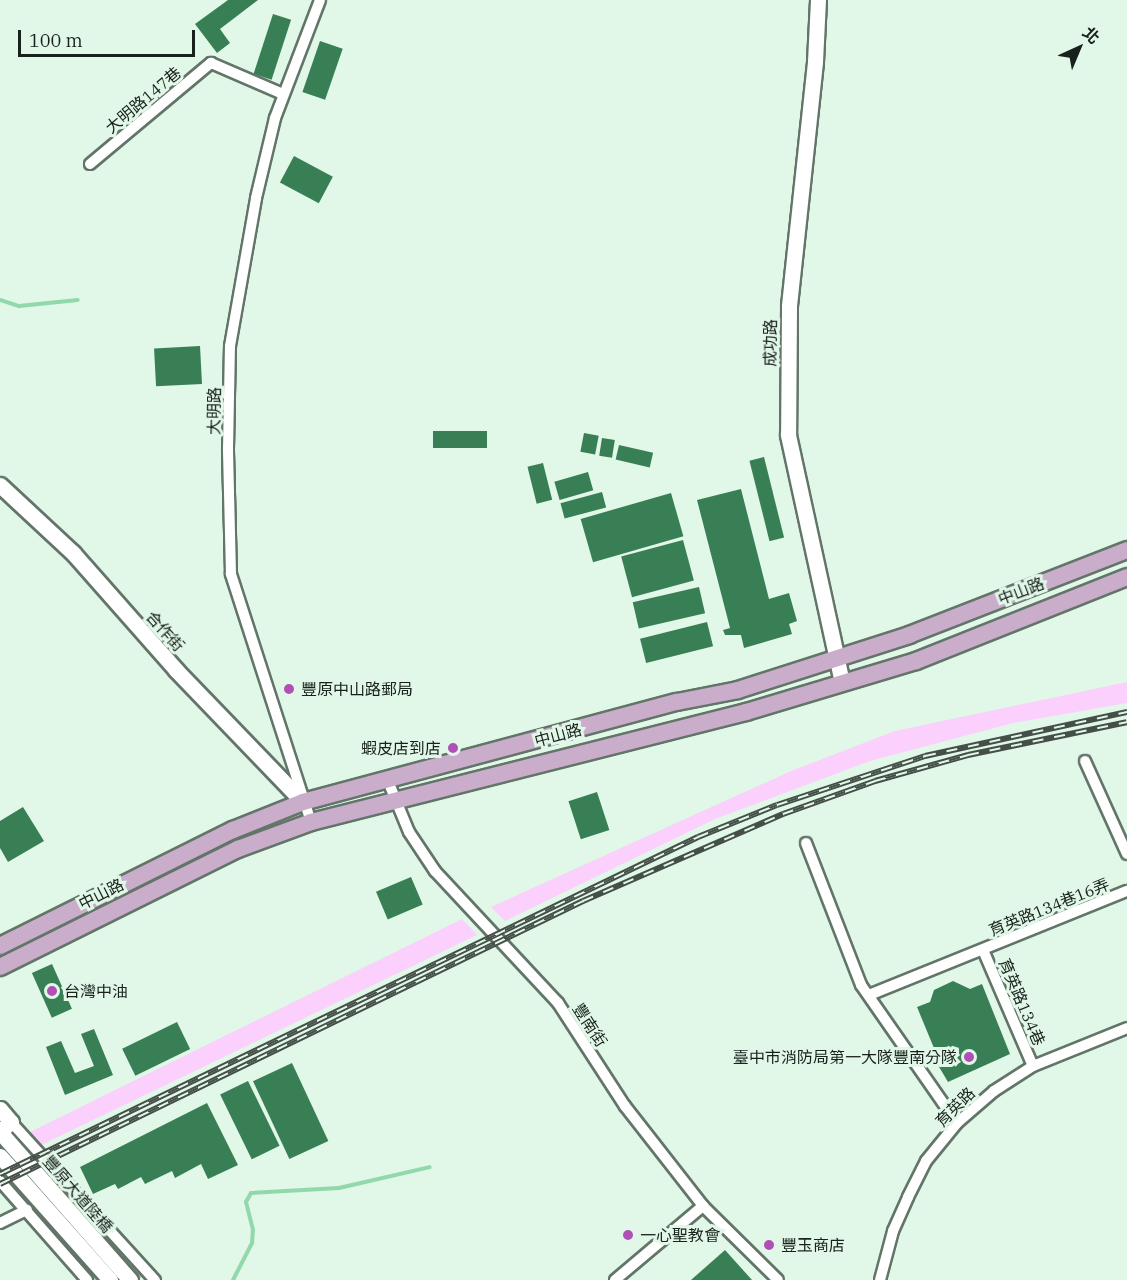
<!DOCTYPE html>
<html>
<head>
<meta charset="utf-8">
<style>
	body { margin:0 }
	#map { position:relative; width:1127px; height:1280px; overflow:hidden; background:#e1f7e8; font-family:"IBM Plex Serif","Noto Sans TC",serif }
	div>[style] { position:absolute }
	[style*='--x'] { left:calc(var(--x)*1px); top:calc(var(--y)*1px); width:calc(var(--w)*1px); rotate:calc(var(--a)*1deg) }
	.green>* { inset:0; background:#fbd0fc }
	.stream>* { height:4px; margin:-2px; padding:0 2px; transform-origin:2px; border-radius:2px; background:#91d8aa }
	.building>* { inset:0; background:#397f55; transform-origin:0 0 }
	.secondary-tunnel>* { height:15px; margin-top:-7.5px; transform-origin:0; background:repeating-linear-gradient(90deg,#b9ccbf 0 15px,transparent 0 23px) }
	.roads { filter:drop-shadow(2px 0 #627568) drop-shadow(-2px 0 #627568) drop-shadow(0 2px #627568) drop-shadow(0 -2px #627568) }
	.street>* { height:10px; margin:-5px; padding:0 5px; transform-origin:5px; border-radius:5px; background:#fff }
	.secondary>* { height:15px; margin:-7.5px; padding:0 7.5px; transform-origin:7.5px; border-radius:7.5px; background:#fff }
	.primary>* { height:16px; margin:-8px; padding:0 8px; transform-origin:8px; border-radius:8px; background:#caaccb }
	.rail>* { height:6px; margin-top:-3px; transform-origin:0; background:repeating-linear-gradient(90deg,#e1f7e8 0 11px,#444f48 0 22px); box-sizing:border-box; border-block:2px solid #444f48 }
	.dots>* { width:16px; height:16px; translate:-50% -50%; box-sizing:border-box; border:3px solid #e1f7e8; border-radius:50% }
	span { translate:-50% -50%; white-space:nowrap; text-align:center; line-height:1.15; -webkit-text-stroke:6px #e1f7e8; paint-order:stroke }
	.street-label { font-size:16px; color:#19211c }
	.poi-label { font-size:16px; color:#19211c }
	.left { translate:0 -50%; text-align:left }
	.right { translate:-100% -50%; text-align:right }
	.north { position:absolute; left:1049px; top:18px; width:60px; height:60px; -webkit-text-stroke:4px #e1f7e8; paint-order:stroke; rotate:44deg; font-size:16px; font-weight:700; line-height:24px; text-align:center; color:#19211c }
	.north::after { content:''; display:block; margin:auto; width:21px; height:27px; background:#19211c; clip-path:polygon(50% 0,100% 100%,50% 72%,0 100%) }
	.scale { position:absolute; left:18px; top:30px; width:177px; height:27px; box-sizing:border-box; border:3px solid #19211c; border-top:0; padding-left:8px; font-size:18px; line-height:21px; white-space:nowrap; color:#19211c; -webkit-text-stroke:4px #e1f7e8; paint-order:stroke }
</style>
</head>
<body>
<div id="map">
	<div class="green">
		<i style="clip-path:polygon(1127px 682px,1127px 703px,1013px 723px,870px 761px,715px 819px,505px 921px,491px 907px,791px 771px,895px 731px)"></i>
		<i style="clip-path:polygon(462px 919px,477px 935px,37px 1147px,26px 1134px)"></i>
	</div>
	<div class="stream">
		<i style="--x:0;--y:300;--w:20;--a:18"></i>
		<i style="--x:19;--y:306;--w:59;--a:-5.8"></i>
		<i style="--x:233;--y:1280;--w:42;--a:-62.8"></i>
		<i style="--x:252;--y:1243;--w:13;--a:-86"></i>
		<i style="--x:253;--y:1230;--w:29;--a:-104"></i>
		<i style="--x:246;--y:1202;--w:10;--a:-61"></i>
		<i style="--x:251;--y:1193;--w:88;--a:-3.3"></i>
		<i style="--x:339;--y:1188;--w:93;--a:-13"></i>
	</div>
	<div class="building">
		<i style="clip-path:polygon(228px 0,258px 0,220px 29px,230px 43px,217px 53px,195px 24px)"></i>
		<i style="left:273px;top:14px;width:19px;height:63px;rotate:18deg"></i>
		<i style="left:320px;top:41px;width:24px;height:54px;rotate:19deg"></i>
		<i style="left:294px;top:156px;width:44px;height:30px;rotate:28deg"></i>
		<i style="left:200px;top:346px;width:38px;height:46px;rotate:87deg"></i>
		<i style="left:433px;top:431px;width:54px;height:17px"></i>
		<i style="left:584px;top:433px;width:15px;height:19px;rotate:11deg"></i>
		<i style="left:602px;top:438px;width:13px;height:18px;rotate:9deg"></i>
		<i style="left:619px;top:445px;width:35px;height:15px;rotate:13deg"></i>
		<i style="left:764px;top:457px;width:83px;height:15px;rotate:76deg"></i>
		<i style="left:543px;top:463px;width:38px;height:16px;rotate:76deg"></i>
		<i style="left:588px;top:472px;width:19px;height:35px;rotate:74deg"></i>
		<i style="clip-path:polygon(741px 489px,769px 599px,789px 593px,797px 621px,789px 624px,792px 634px,744px 648px,741px 635px,725px 635px,723px 630px,730px 628px,697px 500px)"></i>
		<i style="left:602px;top:492px;width:16px;height:43px;rotate:75deg"></i>
		<i style="left:671px;top:493px;width:45px;height:94px;rotate:74deg"></i>
		<i style="left:683px;top:540px;width:42px;height:64px;rotate:75deg"></i>
		<i style="left:699px;top:587px;width:27px;height:68px;rotate:77deg"></i>
		<i style="left:707px;top:622px;width:25px;height:69px;rotate:76deg"></i>
		<i style="left:597px;top:792px;width:40px;height:30px;rotate:72deg"></i>
		<i style="clip-path:polygon(23px 807px,44px 841px,8px 862px,0 848px,0 821px)"></i>
		<i style="left:411px;top:877px;width:30px;height:38px;rotate:67deg"></i>
		<i style="left:52px;top:964px;width:49px;height:22px;rotate:66deg"></i>
		<i style="clip-path:polygon(953px 981px,970px 989px,982px 984px,1010px 1054px,948px 1082px,932px 1055px,936px 1053px,917px 1007px,930px 1002px,934px 990px)"></i>
		<i style="left:177px;top:1022px;width:30px;height:61px;rotate:64deg"></i>
		<i style="clip-path:polygon(94px 1029px,113px 1075px,65px 1095px,46px 1047px,61px 1041px,75px 1073px,94px 1066px,81px 1034px)"></i>
		<i style="left:292px;top:1063px;width:86px;height:43px;rotate:65deg"></i>
		<i style="left:248px;top:1081px;width:72px;height:31px;rotate:64deg"></i>
		<i style="clip-path:polygon(207px 1103px,238px 1165px,208px 1179px,201px 1164px,175px 1178px,172px 1171px,145px 1184px,141px 1177px,118px 1189px,115px 1184px,93px 1194px,80px 1167px)"></i>
		<i style="clip-path:polygon(725px 1250px,752px 1280px,691px 1280px)"></i>
	</div>
	<div class="secondary-tunnel">
		<i style="--x:9;--y:1128;--w:204;--a:48.2"></i>
		<i style="--x:0;--y:1170;--w:147;--a:48.6"></i>
	</div>
	<div class="roads">
		<div class="street">
			<i style="--x:90;--y:164;--w:158;--a:-39.9"></i>
			<i style="--x:211;--y:63;--w:78;--a:23.3"></i>
			<i style="--x:1085;--y:761;--w:102;--a:65.7"></i>
			<i style="--x:388;--y:781;--w:55;--a:67.6"></i>
			<i style="--x:409;--y:832;--w:47;--a:56.3"></i>
			<i style="--x:435;--y:871;--w:180;--a:47"></i>
			<i style="--x:558;--y:1003;--w:123;--a:57"></i>
			<i style="--x:625;--y:1106;--w:127;--a:52"></i>
			<i style="--x:703;--y:1206;--w:105;--a:44.6"></i>
			<i style="--x:311;--y:822;--w:261;--a:-107.9"></i>
			<i style="--x:231;--y:574;--w:125;--a:-91.4"></i>
			<i style="--x:228;--y:449;--w:103;--a:-88.9"></i>
			<i style="--x:230;--y:346;--w:150;--a:-80"></i>
			<i style="--x:256;--y:198;--w:82;--a:-76.6"></i>
			<i style="--x:275;--y:118;--w:126;--a:-69.1"></i>
			<i style="--x:806;--y:843;--w:152;--a:68.8"></i>
			<i style="--x:861;--y:985;--w:168;--a:55.2"></i>
			<i style="--x:983;--y:950;--w:126;--a:66.7"></i>
			<i style="--x:869;--y:995;--w:278;--a:-22"></i>
			<i style="--x:11;--y:1122;--w:214;--a:47.7"></i>
			<i style="--x:0;--y:1181;--w:132;--a:48.7"></i>
			<i style="--x:0;--y:1223;--w:30;--a:-26"></i>
			<i style="--x:615;--y:1280;--w:115;--a:-40.1"></i>
			<i style="--x:880;--y:1280;--w:51;--a:-75.1"></i>
			<i style="--x:893;--y:1231;--w:37;--a:-66"></i>
			<i style="--x:908;--y:1197;--w:40;--a:-63.4"></i>
			<i style="--x:926;--y:1161;--w:49;--a:-50.8"></i>
			<i style="--x:957;--y:1123;--w:49;--a:-40.9"></i>
			<i style="--x:994;--y:1091;--w:46;--a:-32.7"></i>
			<i style="--x:1033;--y:1066;--w:101;--a:-22"></i>
		</div>
		<div class="secondary">
			<i style="--x:818;--y:0;--w:62;--a:92.8"></i>
			<i style="--x:815;--y:62;--w:246;--a:96.1"></i>
			<i style="--x:789;--y:307;--w:128;--a:90.4"></i>
			<i style="--x:788;--y:435;--w:253;--a:77.7"></i>
			<i style="--x:0;--y:485;--w:100;--a:43"></i>
			<i style="--x:73;--y:553;--w:156;--a:48.6"></i>
			<i style="--x:176;--y:670;--w:183;--a:46.1"></i>
			<i style="--x:0;--y:1109;--w:17;--a:50"></i>
			<i style="--x:11;--y:1122;--w:14;--a:141"></i>
			<i style="--x:0;--y:1132;--w:197;--a:48.7"></i>
			<i style="--x:0;--y:1156;--w:166;--a:48.4"></i>
		</div>
		<div class="primary">
			<i style="--x:0;--y:946;--w:260;--a:-26.5"></i>
			<i style="--x:233;--y:830;--w:75;--a:-21.8"></i>
			<i style="--x:303;--y:802;--w:387;--a:-15"></i>
			<i style="--x:677;--y:702;--w:62;--a:-11.1"></i>
			<i style="--x:738;--y:690;--w:180;--a:-17.8"></i>
			<i style="--x:909;--y:635;--w:234;--a:-21.3"></i>
			<i style="--x:0;--y:967;--w:266;--a:-26.4"></i>
			<i style="--x:238;--y:849;--w:78;--a:-20.3"></i>
			<i style="--x:311;--y:822;--w:449;--a:-14.2"></i>
			<i style="--x:746;--y:712;--w:177;--a:-16.7"></i>
			<i style="--x:916;--y:661;--w:227;--a:-21.7"></i>
		</div>
	</div>
	<div class="rail">
		<i style="--x:0;--y:1174;--w:775;--a:-25.77"></i>
		<i style="--x:698;--y:837;--w:85;--a:-22.1"></i>
		<i style="--x:777;--y:805;--w:156;--a:-18.3"></i>
		<i style="--x:925;--y:756;--w:207;--a:-12.3"></i>
		<i style="--x:0;--y:1184;--w:648;--a:-25.89"></i>
		<i style="--x:583;--y:901;--w:218;--a:-23.5"></i>
		<i style="--x:783;--y:814;--w:98;--a:-19.7"></i>
		<i style="--x:875;--y:781;--w:97;--a:-15.6"></i>
		<i style="--x:968;--y:755;--w:162;--a:-11.7"></i>
	</div>
	<div class="dots">
		<i style="left:289px;top:689px;background:#b04fb6"></i>
		<i style="left:453px;top:748px;background:#b04fb6"></i>
		<i style="left:52px;top:991px;background:#b04fb6"></i>
		<i style="left:969px;top:1057px;background:#b04fb6"></i>
		<i style="left:628px;top:1235px;background:#b04fb6"></i>
		<i style="left:769px;top:1245px;background:#b04fb6"></i>
	</div>
	<div class="street-label">
		<span style="left:143px;top:100px;rotate:-40deg">大明路147巷</span>
		<span style="left:770px;top:343px;rotate:-89deg">成功路</span>
		<span style="left:214px;top:411px;rotate:-89deg">大明路</span>
		<span style="left:1021px;top:591px;rotate:-21deg">中山路</span>
		<span style="left:165px;top:631px;rotate:48deg">合作街</span>
		<span style="left:558px;top:735px;rotate:-15deg">中山路</span>
		<span style="left:101px;top:894px;rotate:-27deg">中山路</span>
		<span style="left:1049px;top:907px;rotate:-22deg">育英路134巷16弄</span>
		<span style="left:1022px;top:1002px;rotate:67deg">育英路134巷</span>
		<span style="left:590px;top:1025px;rotate:57deg">豐南街</span>
		<span style="left:955px;top:1107px;rotate:-45deg">育英路</span>
		<span style="left:78px;top:1194px;rotate:49deg">豐原大道陸橋</span>
	</div>
	<div class="poi-label">
		<span class="left" style="left:301px;top:689px">豐原中山路郵局</span>
		<span class="right" style="left:441px;top:748px">蝦皮店到店</span>
		<span class="left" style="left:64px;top:991px">台灣中油</span>
		<span class="right" style="left:957px;top:1057px">臺中市消防局第一大隊豐南分隊</span>
		<span class="left" style="left:640px;top:1235px">一心聖教會</span>
		<span class="left" style="left:781px;top:1245px">豐玉商店</span>
	</div>
	<div class="north">北</div>
	<div class="scale">100 m</div>
</div>
</body>
</html>
